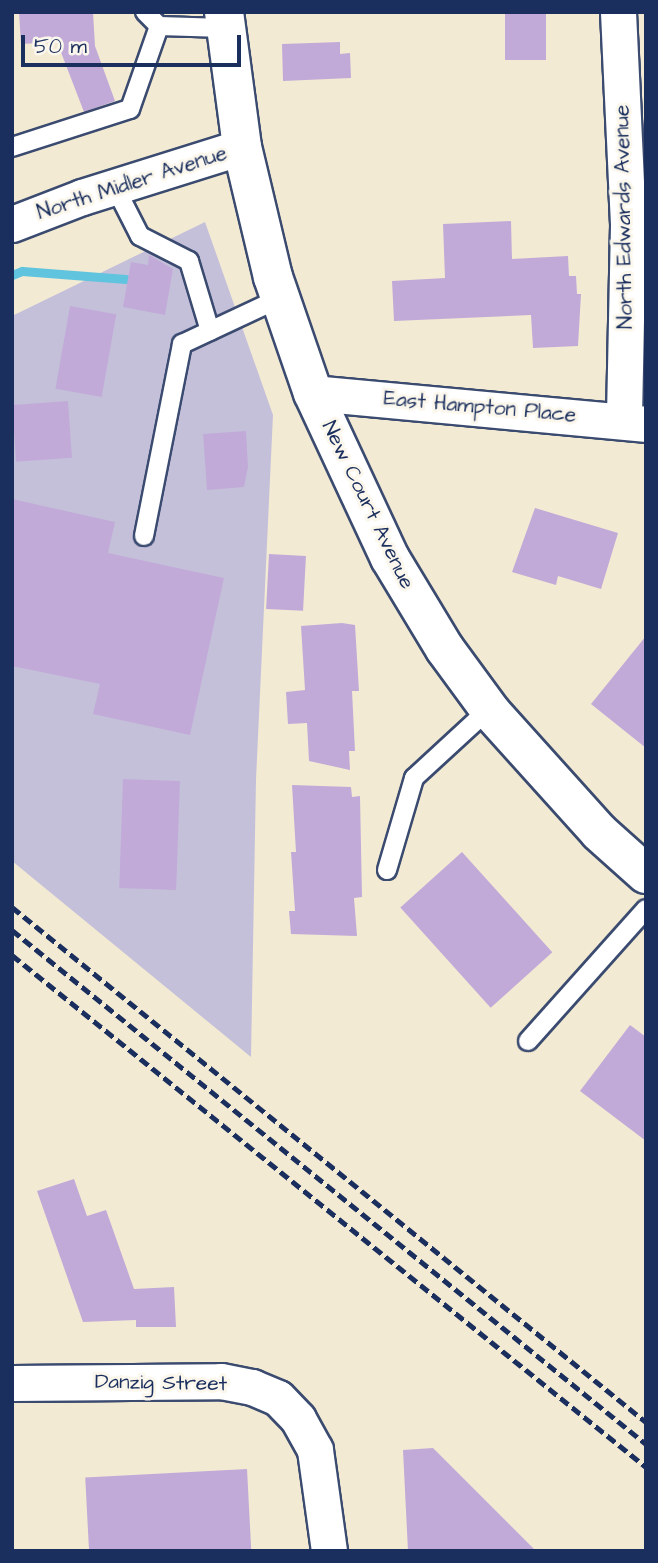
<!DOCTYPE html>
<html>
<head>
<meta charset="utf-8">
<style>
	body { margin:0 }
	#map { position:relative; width:658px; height:1563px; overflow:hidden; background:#f3ead3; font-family:"Architects Daughter",sans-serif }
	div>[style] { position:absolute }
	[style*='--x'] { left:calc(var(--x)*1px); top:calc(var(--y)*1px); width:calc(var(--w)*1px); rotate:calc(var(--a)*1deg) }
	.industrial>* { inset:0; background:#c5c0da }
	.stream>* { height:9px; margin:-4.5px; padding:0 4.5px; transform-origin:4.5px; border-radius:4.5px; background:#61c4df }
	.building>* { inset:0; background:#c1aad8; transform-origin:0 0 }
	.roads { filter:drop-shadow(2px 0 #3b4b70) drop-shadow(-2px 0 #3b4b70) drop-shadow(0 2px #3b4b70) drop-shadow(0 -2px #3b4b70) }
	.lane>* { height:18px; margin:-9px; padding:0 9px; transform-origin:9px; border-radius:9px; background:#fff }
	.street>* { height:35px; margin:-17.5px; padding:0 17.5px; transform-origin:17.5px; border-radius:17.5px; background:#fff }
	.secondary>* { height:38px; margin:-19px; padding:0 19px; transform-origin:19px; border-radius:19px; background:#fff }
	.rail>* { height:5px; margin-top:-2.5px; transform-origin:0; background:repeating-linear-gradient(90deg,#1b2f5e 0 10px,transparent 0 15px) }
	span { translate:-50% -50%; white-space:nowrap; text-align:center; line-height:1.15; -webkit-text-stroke:6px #fbf7ec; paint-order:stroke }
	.street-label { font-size:21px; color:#1b2f5e }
	.frame { position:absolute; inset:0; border:14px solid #1b2f5e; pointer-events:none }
	.scale { position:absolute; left:21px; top:35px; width:220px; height:32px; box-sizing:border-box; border:4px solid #1b2f5e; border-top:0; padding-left:9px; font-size:21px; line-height:24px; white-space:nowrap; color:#1b2f5e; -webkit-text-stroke:5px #fbf7ec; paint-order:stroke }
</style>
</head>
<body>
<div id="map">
	<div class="industrial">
		<i style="clip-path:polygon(205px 222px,273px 415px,256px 780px,251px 1057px,12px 861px,12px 316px)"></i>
	</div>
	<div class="stream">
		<i style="--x:12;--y:275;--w:11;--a:-22"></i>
		<i style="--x:22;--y:271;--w:104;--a:4.4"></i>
	</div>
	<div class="building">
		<i style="clip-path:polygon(19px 12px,93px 12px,95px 46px,115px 101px,84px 112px,57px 42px,21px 44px)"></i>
		<i style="left:505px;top:12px;width:41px;height:48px"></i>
		<i style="clip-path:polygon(340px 42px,340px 54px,350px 53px,351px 78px,283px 81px,282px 44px)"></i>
		<i style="clip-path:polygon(511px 221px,512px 259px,568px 256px,569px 276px,576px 276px,577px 294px,581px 294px,578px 346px,533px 348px,531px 315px,394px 321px,392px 281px,445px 278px,443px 224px)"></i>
		<i style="clip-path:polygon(149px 255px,173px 269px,165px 315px,123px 307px,131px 262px,148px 265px)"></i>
		<i style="left:70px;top:306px;width:47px;height:84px;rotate:10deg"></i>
		<i style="left:68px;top:401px;width:57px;height:56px;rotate:86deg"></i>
		<i style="clip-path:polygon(246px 431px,248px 467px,244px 487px,207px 490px,203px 434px)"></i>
		<i style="clip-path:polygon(12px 499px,115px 522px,108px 553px,224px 578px,190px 735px,93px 714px,100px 684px,12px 666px)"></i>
		<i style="clip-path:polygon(535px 508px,618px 533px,601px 589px,558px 576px,556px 585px,512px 572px)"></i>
		<i style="left:269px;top:554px;width:37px;height:55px;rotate:3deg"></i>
		<i style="clip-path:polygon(342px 623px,355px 625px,359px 691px,352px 691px,355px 751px,349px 751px,350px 770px,309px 761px,307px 723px,288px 724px,286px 692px,305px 690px,301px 626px)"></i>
		<i style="clip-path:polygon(646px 636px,646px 748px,591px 704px)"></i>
		<i style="left:123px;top:779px;width:57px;height:109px;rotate:2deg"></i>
		<i style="clip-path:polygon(292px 785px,351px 787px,352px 797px,360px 796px,362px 897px,354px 898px,357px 936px,291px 934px,289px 911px,295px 911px,291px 852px,296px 852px)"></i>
		<i style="left:462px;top:852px;width:135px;height:83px;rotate:48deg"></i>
		<i style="clip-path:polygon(630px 1025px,646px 1037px,646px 1141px,580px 1091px)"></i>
		<i style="clip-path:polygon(74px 1179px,87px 1216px,106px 1210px,134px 1289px,174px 1287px,176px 1327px,136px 1327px,136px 1320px,83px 1322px,37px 1191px)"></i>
		<i style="clip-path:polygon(433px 1448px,536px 1551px,408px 1551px,403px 1450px)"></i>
		<i style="left:247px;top:1469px;width:82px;height:162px;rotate:87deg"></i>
	</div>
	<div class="roads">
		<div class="lane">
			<i style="--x:145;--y:12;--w:20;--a:45"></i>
			<i style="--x:159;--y:26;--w:65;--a:1.8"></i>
			<i style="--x:12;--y:147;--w:124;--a:-17.9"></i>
			<i style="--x:130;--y:109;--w:88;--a:-70.7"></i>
			<i style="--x:115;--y:187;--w:55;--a:63"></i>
			<i style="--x:140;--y:236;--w:55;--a:27"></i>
			<i style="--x:189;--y:261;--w:73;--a:73.3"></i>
			<i style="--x:144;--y:536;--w:196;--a:-78.8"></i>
			<i style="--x:182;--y:344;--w:108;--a:-25.1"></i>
			<i style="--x:387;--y:870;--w:96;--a:-73.6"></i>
			<i style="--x:414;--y:778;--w:102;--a:-42.6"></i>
			<i style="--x:528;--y:1041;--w:177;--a:-48.2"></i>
		</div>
		<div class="street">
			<i style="--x:618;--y:12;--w:213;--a:87.3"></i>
			<i style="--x:628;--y:225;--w:196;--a:91.2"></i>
			<i style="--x:12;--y:224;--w:75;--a:-21.1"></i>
			<i style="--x:82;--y:197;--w:168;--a:-17.4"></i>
			<i style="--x:313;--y:393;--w:334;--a:5.3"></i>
			<i style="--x:12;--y:1383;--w:209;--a:-0.5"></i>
			<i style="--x:221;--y:1381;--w:32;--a:11"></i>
			<i style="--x:252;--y:1387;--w:28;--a:23"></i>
			<i style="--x:278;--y:1398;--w:29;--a:46"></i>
			<i style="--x:298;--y:1419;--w:35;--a:61"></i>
			<i style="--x:315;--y:1450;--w:102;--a:82.1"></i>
		</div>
		<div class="secondary">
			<i style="--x:224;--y:12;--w:136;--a:82.4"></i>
			<i style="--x:242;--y:147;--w:134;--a:76.6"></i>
			<i style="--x:273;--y:277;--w:123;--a:71"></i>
			<i style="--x:313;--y:393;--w:182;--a:65"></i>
			<i style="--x:390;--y:558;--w:106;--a:58.9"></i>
			<i style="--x:445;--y:649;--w:79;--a:53.7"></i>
			<i style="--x:492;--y:713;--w:160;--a:48"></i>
			<i style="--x:599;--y:832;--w:63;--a:41.8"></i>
		</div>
	</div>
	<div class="rail">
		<i style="--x:12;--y:907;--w:817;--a:39.09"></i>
		<i style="--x:12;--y:930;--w:816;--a:39.03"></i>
		<i style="--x:12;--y:955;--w:815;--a:38.92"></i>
	</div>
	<div class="street-label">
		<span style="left:132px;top:183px;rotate:-18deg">North Midler Avenue</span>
		<span style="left:624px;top:217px;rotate:-91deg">North Edwards Avenue</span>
		<span style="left:480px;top:407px;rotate:5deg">East Hampton Place</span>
		<span style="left:368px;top:505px;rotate:64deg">New Court Avenue</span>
		<span style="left:161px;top:1383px;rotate:1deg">Danzig Street</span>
	</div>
	<div class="frame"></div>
	<div class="scale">50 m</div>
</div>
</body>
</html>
